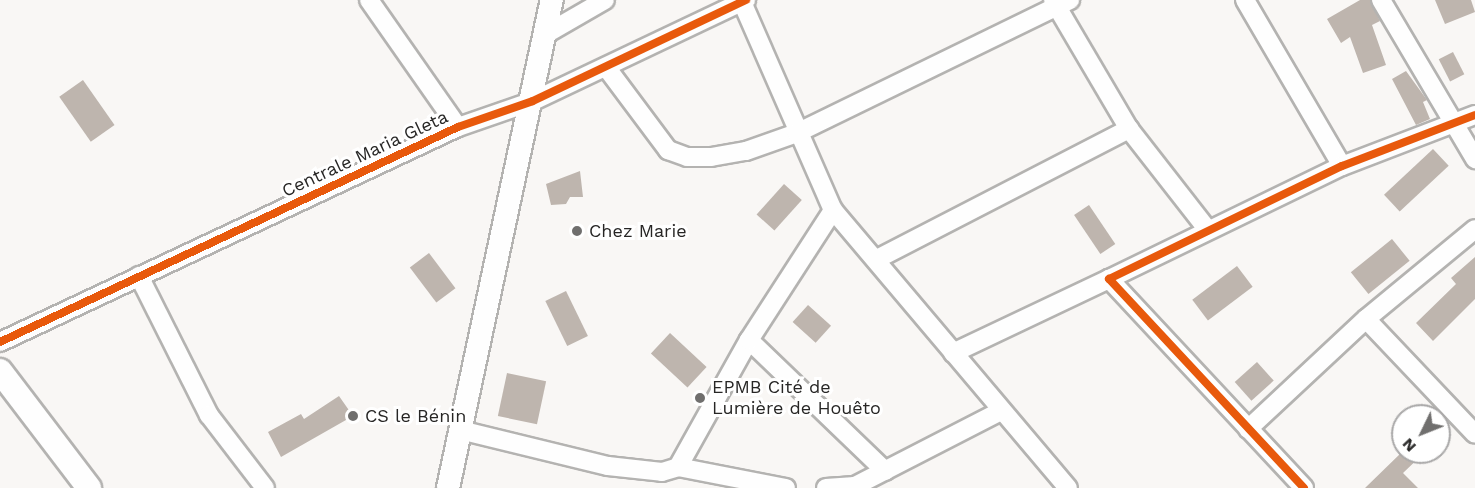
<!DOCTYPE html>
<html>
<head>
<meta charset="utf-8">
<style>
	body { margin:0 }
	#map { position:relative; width:1475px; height:488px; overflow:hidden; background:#f9f7f5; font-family:"Work Sans",sans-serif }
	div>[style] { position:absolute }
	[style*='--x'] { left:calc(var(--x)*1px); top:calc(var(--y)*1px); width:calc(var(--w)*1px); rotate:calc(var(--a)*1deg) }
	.building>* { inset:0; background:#beb5ae; transform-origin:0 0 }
	.roads { filter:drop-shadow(2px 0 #b4b3b1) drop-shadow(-2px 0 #b4b3b1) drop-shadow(0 2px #b4b3b1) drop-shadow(0 -2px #b4b3b1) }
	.minor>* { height:18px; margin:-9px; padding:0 9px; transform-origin:9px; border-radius:9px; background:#fefefe }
	.tertiary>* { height:22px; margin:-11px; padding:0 11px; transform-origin:11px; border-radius:11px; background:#fefefe }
	.secondary>* { height:24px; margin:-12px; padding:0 12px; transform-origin:12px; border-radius:12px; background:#fefefe }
	.cycleway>* { height:8px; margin:-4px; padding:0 4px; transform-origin:4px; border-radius:4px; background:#e8590c }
	.dots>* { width:16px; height:16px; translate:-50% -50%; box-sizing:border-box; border:3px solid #fff; border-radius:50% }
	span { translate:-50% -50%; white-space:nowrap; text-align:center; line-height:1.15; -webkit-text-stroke:6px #fff; paint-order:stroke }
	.street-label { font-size:18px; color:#272625 }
	.poi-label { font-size:18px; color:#272625 }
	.left { translate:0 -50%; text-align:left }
	.north { position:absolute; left:1391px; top:404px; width:60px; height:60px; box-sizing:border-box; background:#fff; border:2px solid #a9a8a8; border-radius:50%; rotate:227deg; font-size:16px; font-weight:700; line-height:24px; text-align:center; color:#272625 }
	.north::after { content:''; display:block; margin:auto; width:21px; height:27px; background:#706f6e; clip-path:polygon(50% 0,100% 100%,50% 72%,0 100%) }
</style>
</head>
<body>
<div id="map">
	<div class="building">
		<i style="clip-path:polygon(1360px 0,1370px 0,1380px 21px,1372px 25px,1386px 65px,1363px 73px,1350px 37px,1341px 43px,1327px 19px)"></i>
		<i style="clip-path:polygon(1435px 0,1471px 0,1475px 12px,1445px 24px)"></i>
		<i style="left:1453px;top:52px;width:25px;height:16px;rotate:63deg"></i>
		<i style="clip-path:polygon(1406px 71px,1427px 100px,1423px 102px,1430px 119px,1416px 125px,1392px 79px)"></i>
		<i style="left:83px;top:80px;width:55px;height:29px;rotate:55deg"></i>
		<i style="left:1433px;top:149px;width:23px;height:67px;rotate:47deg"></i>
		<i style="clip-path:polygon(580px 171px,583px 197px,570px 197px,566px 204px,551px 205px,546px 184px)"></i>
		<i style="left:784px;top:184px;width:24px;height:41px;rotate:42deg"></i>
		<i style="left:1089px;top:205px;width:47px;height:18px;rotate:56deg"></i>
		<i style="left:1392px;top:239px;width:28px;height:53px;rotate:51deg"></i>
		<i style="left:429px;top:253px;width:44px;height:24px;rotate:53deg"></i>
		<i style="clip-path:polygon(1475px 257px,1475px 299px,1433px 341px,1416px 323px,1456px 284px,1451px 278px)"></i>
		<i style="left:1237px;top:266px;width:26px;height:56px;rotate:53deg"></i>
		<i style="left:566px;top:291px;width:50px;height:23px;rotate:64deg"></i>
		<i style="left:808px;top:305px;width:31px;height:23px;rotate:42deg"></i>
		<i style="left:670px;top:333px;width:50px;height:28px;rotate:43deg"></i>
		<i style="left:1257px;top:362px;width:25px;height:30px;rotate:48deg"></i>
		<i style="left:507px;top:373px;width:40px;height:44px;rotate:12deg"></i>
		<i style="clip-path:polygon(339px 396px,353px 416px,281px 457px,268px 432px,301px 414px,304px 419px)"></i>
		<i style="clip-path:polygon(1402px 452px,1425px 452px,1403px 473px,1418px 488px,1365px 488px)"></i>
	</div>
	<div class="roads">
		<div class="minor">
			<i style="--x:369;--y:0;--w:155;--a:55"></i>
			<i style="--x:1053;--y:0;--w:150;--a:59.5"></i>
			<i style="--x:1129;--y:129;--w:127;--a:52"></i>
			<i style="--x:1245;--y:0;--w:192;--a:59.7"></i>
			<i style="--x:1381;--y:0;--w:185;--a:59.4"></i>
			<i style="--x:742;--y:2;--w:227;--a:66.4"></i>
			<i style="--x:833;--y:210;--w:364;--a:49.8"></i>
			<i style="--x:546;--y:34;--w:68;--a:-30"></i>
			<i style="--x:606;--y:67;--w:104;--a:53.2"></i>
			<i style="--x:668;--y:150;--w:20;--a:20"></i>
			<i style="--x:687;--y:157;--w:24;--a:0"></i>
			<i style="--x:711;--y:157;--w:36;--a:-10"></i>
			<i style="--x:746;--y:151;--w:54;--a:-19.4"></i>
			<i style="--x:797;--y:133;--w:304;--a:-26"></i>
			<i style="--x:877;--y:259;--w:284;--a:-27.3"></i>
			<i style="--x:139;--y:276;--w:156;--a:63.3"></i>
			<i style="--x:209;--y:415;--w:92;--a:52.5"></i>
			<i style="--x:1366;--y:319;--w:158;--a:46.5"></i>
			<i style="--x:749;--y:340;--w:189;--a:43.9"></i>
			<i style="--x:0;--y:342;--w:506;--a:-25.15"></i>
			<i style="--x:458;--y:127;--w:79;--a:-19.1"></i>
			<i style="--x:533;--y:101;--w:236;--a:-25.4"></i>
			<i style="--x:953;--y:353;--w:173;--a:-25.4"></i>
			<i style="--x:1248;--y:429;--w:161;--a:-43"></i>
			<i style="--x:1366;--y:319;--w:141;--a:-39.5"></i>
			<i style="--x:460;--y:430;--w:152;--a:13.7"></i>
			<i style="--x:608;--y:466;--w:54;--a:6.3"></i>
			<i style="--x:662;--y:472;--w:17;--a:-17"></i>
			<i style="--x:678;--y:467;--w:145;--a:-60.8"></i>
			<i style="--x:749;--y:340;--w:155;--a:-57.1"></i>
			<i style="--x:678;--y:467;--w:110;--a:11"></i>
			<i style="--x:826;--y:488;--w:29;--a:-4"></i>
			<i style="--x:855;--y:486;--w:164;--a:-27.2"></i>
			<i style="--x:1304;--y:488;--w:286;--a:-133"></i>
			<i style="--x:1109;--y:279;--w:259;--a:-25.9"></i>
			<i style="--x:1342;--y:166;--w:142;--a:-21"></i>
		</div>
		<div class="tertiary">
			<i style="--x:448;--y:488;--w:499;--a:-78"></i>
		</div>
		<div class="secondary">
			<i style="--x:0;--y:371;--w:147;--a:52.7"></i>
		</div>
	</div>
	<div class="cycleway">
		<i style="--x:0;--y:342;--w:506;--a:-25.15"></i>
		<i style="--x:458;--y:127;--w:79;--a:-19.1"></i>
		<i style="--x:533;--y:101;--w:236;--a:-25.4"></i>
		<i style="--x:1304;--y:488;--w:286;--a:-133"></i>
		<i style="--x:1109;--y:279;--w:259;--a:-25.9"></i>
		<i style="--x:1342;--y:166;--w:142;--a:-21"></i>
	</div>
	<div class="dots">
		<i style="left:577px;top:231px;background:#706f6e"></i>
		<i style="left:700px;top:398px;background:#706f6e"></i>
		<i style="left:353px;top:416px;background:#706f6e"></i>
	</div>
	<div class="street-label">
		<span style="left:365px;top:154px;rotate:-25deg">Centrale Maria Gleta</span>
	</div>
	<div class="poi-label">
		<span class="left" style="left:589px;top:231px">Chez Marie</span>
		<span class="left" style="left:712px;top:398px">EPMB Cité de<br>Lumière de Houêto</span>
		<span class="left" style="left:365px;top:416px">CS le Bénin</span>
	</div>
	<div class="north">N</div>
</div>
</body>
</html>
